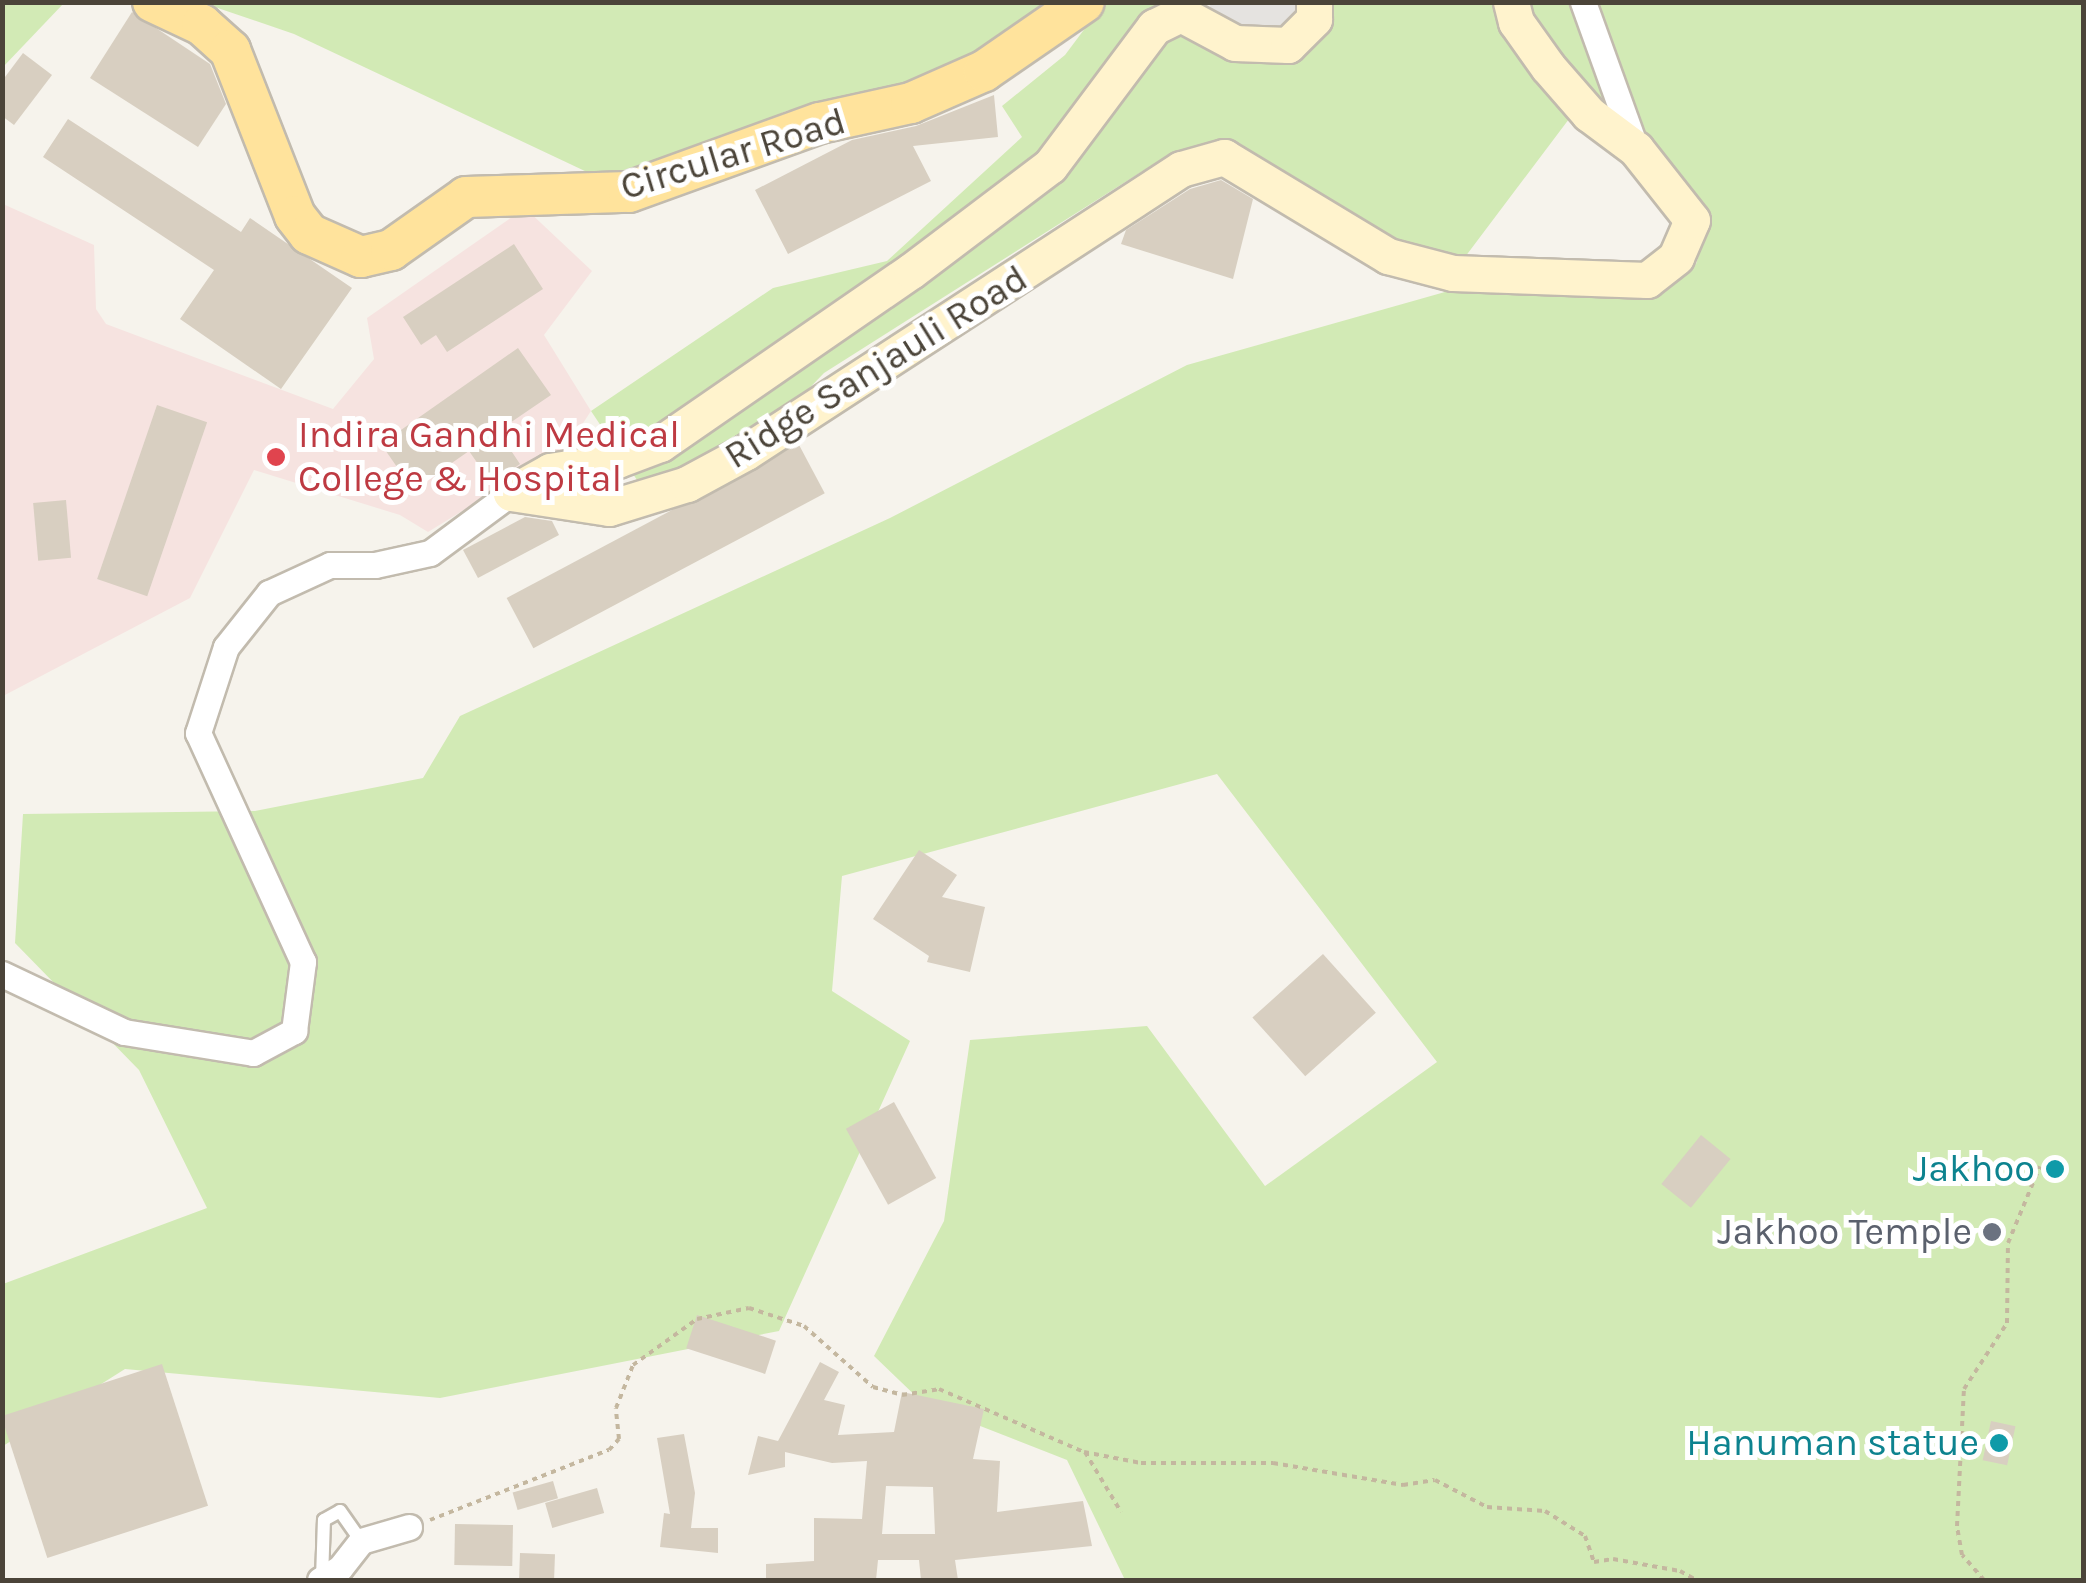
<!DOCTYPE html>
<html>
<head>
<meta charset="utf-8">
<style>
	body { margin:0 }
	#map { position:relative; width:2086px; height:1583px; overflow:hidden; background:#f6f3ec; font-family:Karla,sans-serif }
	div>[style] { position:absolute }
	[style*='--x'] { left:calc(var(--x)*1px); top:calc(var(--y)*1px); width:calc(var(--w)*1px); rotate:calc(var(--a)*1deg) }
	.medical>* { inset:0; background:#f6e3e0 }
	.green>* { inset:0; background:#d2eab5 }
	.parking>* { inset:0; background:#e5e3e0 }
	.building>* { inset:0; background:#d8cfc1; transform-origin:0 0 }
	.path>* { height:4px; margin-top:-2px; transform-origin:0; background:repeating-linear-gradient(90deg,#c4b79f 0 5px,transparent 0 10px) }
	.roads { filter:drop-shadow(2px 0 #c2bbae) drop-shadow(-2px 0 #c2bbae) drop-shadow(0 2px #c2bbae) drop-shadow(0 -2px #c2bbae) }
	.lane>* { height:12px; margin:-6px; padding:0 6px; transform-origin:6px; border-radius:6px; background:#fff }
	.street>* { height:25px; margin:-12.5px; padding:0 12.5px; transform-origin:12.5px; border-radius:12.5px; background:#fff }
	.secondary>* { height:35px; margin:-17.5px; padding:0 17.5px; transform-origin:17.5px; border-radius:17.5px; background:#fff3cd }
	.primary>* { height:40px; margin:-20px; padding:0 20px; transform-origin:20px; border-radius:20px; background:#ffe39c }
	.dots>* { width:28px; height:28px; translate:-50% -50%; box-sizing:border-box; border:5px solid #fff; border-radius:50% }
	span { translate:-50% -50%; white-space:nowrap; text-align:center; line-height:1.15; -webkit-text-stroke:10px #fff; paint-order:stroke }
	.street-label { font-size:38px; color:#4b4439 }
	.health-label { font-size:38px; color:#be3a42 }
	.left { translate:0 -50%; text-align:left }
	.culture-label { font-size:38px; color:#0d838f }
	.right { translate:-100% -50%; text-align:right }
	.worship-label { font-size:38px; color:#5b616d }
	.frame { position:absolute; inset:0; border:5px solid #4b4439; pointer-events:none }
</style>
</head>
<body>
<div id="map">
	<div class="medical">
		<i style="clip-path:polygon(3px 204px,94px 245px,96px 309px,106px 324px,333px 409px,374px 359px,367px 318px,525px 208px,592px 271px,544px 335px,591px 411px,568px 446px,428px 532px,400px 515px,254px 470px,190px 598px,3px 696px)"></i>
	</div>
	<div class="green">
		<i style="clip-path:polygon(3px 2px,64px 3px,3px 67px,2px 3px)"></i>
		<i style="clip-path:polygon(203px 3px,1066px 3px,986px 71px,786px 111px,623px 189px,294px 34px)"></i>
		<i style="clip-path:polygon(1104px 3px,1200px 3px,1200px 33px,1324px 3px,1500px 3px,1510px 40px,1569px 119px,1462px 261px,1386px 236px,1228px 142px,1160px 160px,824px 373px,741px 459px,647px 495px,591px 411px,773px 288px,887px 261px,1022px 137px,1002px 106px,1065px 55px)"></i>
		<i style="clip-path:polygon(1529px 3px,2083px 3px,2083px 1580px,1125px 1580px,1067px 1460px,924px 1404px,874px 1356px,944px 1221px,970px 1040px,1147px 1026px,1265px 1186px,1437px 1062px,1217px 774px,842px 876px,832px 991px,910px 1041px,779px 1331px,440px 1398px,125px 1369px,3px 1446px,3px 1284px,207px 1208px,139px 1070px,15px 943px,23px 814px,255px 811px,423px 778px,460px 716px,890px 518px,1187px 365px,1452px 290px,1653px 297px,1696px 264px,1712px 215px,1654px 150px,1597px 101px,1536px 26px)"></i>
	</div>
	<div class="parking">
		<i style="clip-path:polygon(1211px 2px,1304px 3px,1284px 36px,1238px 35px,1209px 11px)"></i>
	</div>
	<div class="building">
		<i style="clip-path:polygon(132px 12px,210px 64px,226px 104px,198px 147px,90px 78px)"></i>
		<i style="clip-path:polygon(23px 53px,52px 75px,14px 125px,2px 116px,2px 81px)"></i>
		<i style="clip-path:polygon(994px 95px,998px 137px,913px 146px,931px 181px,788px 254px,755px 190px,852px 140px,916px 126px)"></i>
		<i style="clip-path:polygon(68px 119px,241px 232px,250px 218px,352px 288px,281px 389px,180px 319px,214px 270px,43px 157px)"></i>
		<i style="clip-path:polygon(1221px 180px,1253px 199px,1233px 279px,1121px 244px,1126px 230px,1190px 189px)"></i>
		<i style="clip-path:polygon(514px 244px,543px 289px,447px 352px,436px 335px,421px 345px,403px 317px)"></i>
		<i style="clip-path:polygon(518px 348px,551px 395px,498px 431px,520px 464px,492px 484px,469px 451px,413px 490px,381px 444px)"></i>
		<i style="left:157px;top:405px;width:53px;height:184px;rotate:19deg"></i>
		<i style="left:798px;top:443px;width:57px;height:330px;rotate:62deg"></i>
		<i style="left:66px;top:500px;width:58px;height:33px;rotate:85deg"></i>
		<i style="clip-path:polygon(525px 517px,552px 521px,559px 535px,478px 578px,463px 550px)"></i>
		<i style="clip-path:polygon(919px 850px,957px 875px,942px 897px,985px 907px,970px 972px,927px 962px,929px 956px,873px 919px)"></i>
		<i style="left:1323px;top:954px;width:79px;height:95px;rotate:48deg"></i>
		<i style="left:894px;top:1102px;width:87px;height:55px;rotate:61deg"></i>
		<i style="left:1701px;top:1135px;width:38px;height:63px;rotate:39deg"></i>
		<i style="left:697px;top:1315px;width:83px;height:35px;rotate:18deg"></i>
		<i style="clip-path:polygon(evenodd,820px 1362px,839px 1372px,824px 1400px,845px 1405px,838px 1435px,894px 1432px,902px 1392px,984px 1409px,973px 1459px,1000px 1461px,997px 1512px,1083px 1501px,1092px 1546px,955px 1560px,958px 1580px,921px 1580px,919px 1560px,878px 1560px,876px 1580px,766px 1580px,766px 1564px,814px 1561px,814px 1518px,862px 1519px,867px 1461px,832px 1463px,785px 1452px,785px 1467px,748px 1475px,758px 1436px,778px 1441px,820px 1362px,886px 1486px,933px 1487px,935px 1534px,882px 1534px,886px 1486px)"></i>
		<i style="left:162px;top:1364px;width:149px;height:169px;rotate:72deg"></i>
		<i style="left:1991px;top:1421px;width:25px;height:40px;rotate:12deg"></i>
		<i style="clip-path:polygon(684px 1434px,695px 1493px,691px 1528px,718px 1528px,718px 1553px,660px 1547px,664px 1513px,670px 1514px,657px 1438px)"></i>
		<i style="left:553px;top:1481px;width:18px;height:42px;rotate:74deg"></i>
		<i style="left:597px;top:1488px;width:26px;height:54px;rotate:74deg"></i>
		<i style="left:455px;top:1524px;width:58px;height:41px;rotate:1deg"></i>
		<i style="left:520px;top:1553px;width:35px;height:27px;rotate:2deg"></i>
	</div>
	<div class="path">
		<i style="--x:1085;--y:1452;--w:70;--a:59"></i>
		<i style="--x:430;--y:1520;--w:192;--a:-21.4"></i>
		<i style="--x:609;--y:1450;--w:15;--a:-48"></i>
		<i style="--x:619;--y:1439;--w:31;--a:-96"></i>
		<i style="--x:616;--y:1408;--w:46;--a:-68.4"></i>
		<i style="--x:633;--y:1365;--w:79;--a:-35.7"></i>
		<i style="--x:697;--y:1319;--w:53;--a:-11.9"></i>
		<i style="--x:749;--y:1308;--w:58;--a:18.1"></i>
		<i style="--x:804;--y:1326;--w:92;--a:41.5"></i>
		<i style="--x:873;--y:1387;--w:30;--a:15"></i>
		<i style="--x:902;--y:1395;--w:37;--a:-9"></i>
		<i style="--x:939;--y:1389;--w:158;--a:23.5"></i>
		<i style="--x:1084;--y:1452;--w:58;--a:10.9"></i>
		<i style="--x:1141;--y:1463;--w:132;--a:0"></i>
		<i style="--x:1273;--y:1463;--w:132;--a:9.6"></i>
		<i style="--x:1403;--y:1485;--w:32;--a:-9"></i>
		<i style="--x:1435;--y:1480;--w:59;--a:27.4"></i>
		<i style="--x:1487;--y:1507;--w:58;--a:3.9"></i>
		<i style="--x:1545;--y:1511;--w:47;--a:32"></i>
		<i style="--x:1585;--y:1536;--w:28;--a:71"></i>
		<i style="--x:1594;--y:1562;--w:19;--a:-9"></i>
		<i style="--x:1613;--y:1559;--w:68;--a:10.2"></i>
		<i style="--x:1680;--y:1571;--w:18;--a:29"></i>
		<i style="--x:1984;--y:1580;--w:33;--a:-131"></i>
		<i style="--x:1962;--y:1555;--w:29;--a:-100"></i>
		<i style="--x:1957;--y:1526;--w:137;--a:-87.1"></i>
		<i style="--x:1964;--y:1389;--w:79;--a:-56.9"></i>
		<i style="--x:2007;--y:1323;--w:80;--a:-89.3"></i>
		<i style="--x:2008;--y:1243;--w:83;--a:-67.4"></i>
	</div>
	<div class="roads">
		<div class="lane">
			<i style="--x:322;--y:1579;--w:59;--a:-88.1"></i>
			<i style="--x:324;--y:1520;--w:18;--a:-29"></i>
			<i style="--x:340;--y:1511;--w:37;--a:55"></i>
		</div>
		<div class="street">
			<i style="--x:1583;--y:2;--w:156;--a:70.2"></i>
			<i style="--x:2;--y:974;--w:135;--a:25.4"></i>
			<i style="--x:124;--y:1032;--w:131;--a:9.2"></i>
			<i style="--x:253;--y:1053;--w:47;--a:-28.2"></i>
			<i style="--x:294;--y:1031;--w:70;--a:-82.6"></i>
			<i style="--x:303;--y:962;--w:252;--a:-114.6"></i>
			<i style="--x:198;--y:733;--w:90;--a:-72"></i>
			<i style="--x:226;--y:647;--w:69;--a:-51.5"></i>
			<i style="--x:269;--y:593;--w:67;--a:-24.7"></i>
			<i style="--x:330;--y:565;--w:45;--a:0"></i>
			<i style="--x:375;--y:565;--w:56;--a:-12.3"></i>
			<i style="--x:430;--y:553;--w:101;--a:-36.5"></i>
			<i style="--x:320;--y:1580;--w:23;--a:-31"></i>
			<i style="--x:340;--y:1568;--w:34;--a:-52"></i>
			<i style="--x:361;--y:1541;--w:50;--a:-16.3"></i>
		</div>
		<div class="secondary">
			<i style="--x:511;--y:493;--w:99;--a:8.7"></i>
			<i style="--x:609;--y:508;--w:82;--a:-17.1"></i>
			<i style="--x:687;--y:484;--w:67;--a:-28.5"></i>
			<i style="--x:746;--y:452;--w:519;--a:-33.05"></i>
			<i style="--x:1181;--y:169;--w:45;--a:-15.6"></i>
			<i style="--x:1224;--y:157;--w:192;--a:31.1"></i>
			<i style="--x:1388;--y:256;--w:67;--a:14.7"></i>
			<i style="--x:1453;--y:273;--w:194;--a:2.1"></i>
			<i style="--x:1647;--y:280;--w:37;--a:-38"></i>
			<i style="--x:1676;--y:257;--w:40;--a:-66.6"></i>
			<i style="--x:1692;--y:220;--w:90;--a:-128.3"></i>
			<i style="--x:1636;--y:149;--w:59;--a:-143.3"></i>
			<i style="--x:1589;--y:114;--w:62;--a:-131.1"></i>
			<i style="--x:1548;--y:67;--w:55;--a:-125.4"></i>
			<i style="--x:1516;--y:22;--w:21;--a:-104"></i>
			<i style="--x:511;--y:493;--w:45;--a:-29.4"></i>
			<i style="--x:550;--y:471;--w:68;--a:-9.3"></i>
			<i style="--x:617;--y:460;--w:46;--a:-20.4"></i>
			<i style="--x:660;--y:444;--w:305;--a:-34.6"></i>
			<i style="--x:911;--y:271;--w:174;--a:-37.1"></i>
			<i style="--x:1050;--y:166;--w:174;--a:-53.2"></i>
			<i style="--x:1154;--y:27;--w:30;--a:-26"></i>
			<i style="--x:1181;--y:14;--w:61;--a:28.2"></i>
			<i style="--x:1235;--y:43;--w:53;--a:2.2"></i>
			<i style="--x:1288;--y:45;--w:37;--a:-45"></i>
			<i style="--x:1314;--y:19;--w:17;--a:-90"></i>
		</div>
		<div class="primary">
			<i style="--x:153;--y:2;--w:54;--a:25.1"></i>
			<i style="--x:202;--y:25;--w:38;--a:42"></i>
			<i style="--x:230;--y:50;--w:178;--a:68.6"></i>
			<i style="--x:295;--y:216;--w:23;--a:52"></i>
			<i style="--x:309;--y:234;--w:57;--a:23.9"></i>
			<i style="--x:361;--y:257;--w:31;--a:-13"></i>
			<i style="--x:391;--y:250;--w:92;--a:-35.2"></i>
			<i style="--x:466;--y:197;--w:163;--a:-1.8"></i>
			<i style="--x:629;--y:192;--w:203;--a:-19.9"></i>
			<i style="--x:820;--y:123;--w:93;--a:-12.4"></i>
			<i style="--x:911;--y:103;--w:80;--a:-23.7"></i>
			<i style="--x:984;--y:71;--w:121;--a:-34.6"></i>
		</div>
	</div>
	<div class="dots">
		<i style="left:276px;top:457px;background:#e0444e"></i>
		<i style="left:2055px;top:1169px;background:#0f9aa8"></i>
		<i style="left:1992px;top:1232px;background:#6b7280"></i>
		<i style="left:1999px;top:1443px;background:#0f9aa8"></i>
	</div>
	<div class="street-label">
		<span style="left:733px;top:154px;rotate:-17deg">Circular Road</span>
		<span style="left:876px;top:367px;rotate:-32deg">Ridge Sanjauli Road</span>
	</div>
	<div class="health-label">
		<span class="left" style="left:298px;top:457px">Indira Gandhi Medical<br>College &amp; Hospital</span>
	</div>
	<div class="culture-label">
		<span class="right" style="left:2035px;top:1169px">Jakhoo</span>
		<span class="right" style="left:1979px;top:1443px">Hanuman statue</span>
	</div>
	<div class="worship-label">
		<span class="right" style="left:1972px;top:1232px">Jakhoo Temple</span>
	</div>
	<div class="frame"></div>
</div>
</body>
</html>
